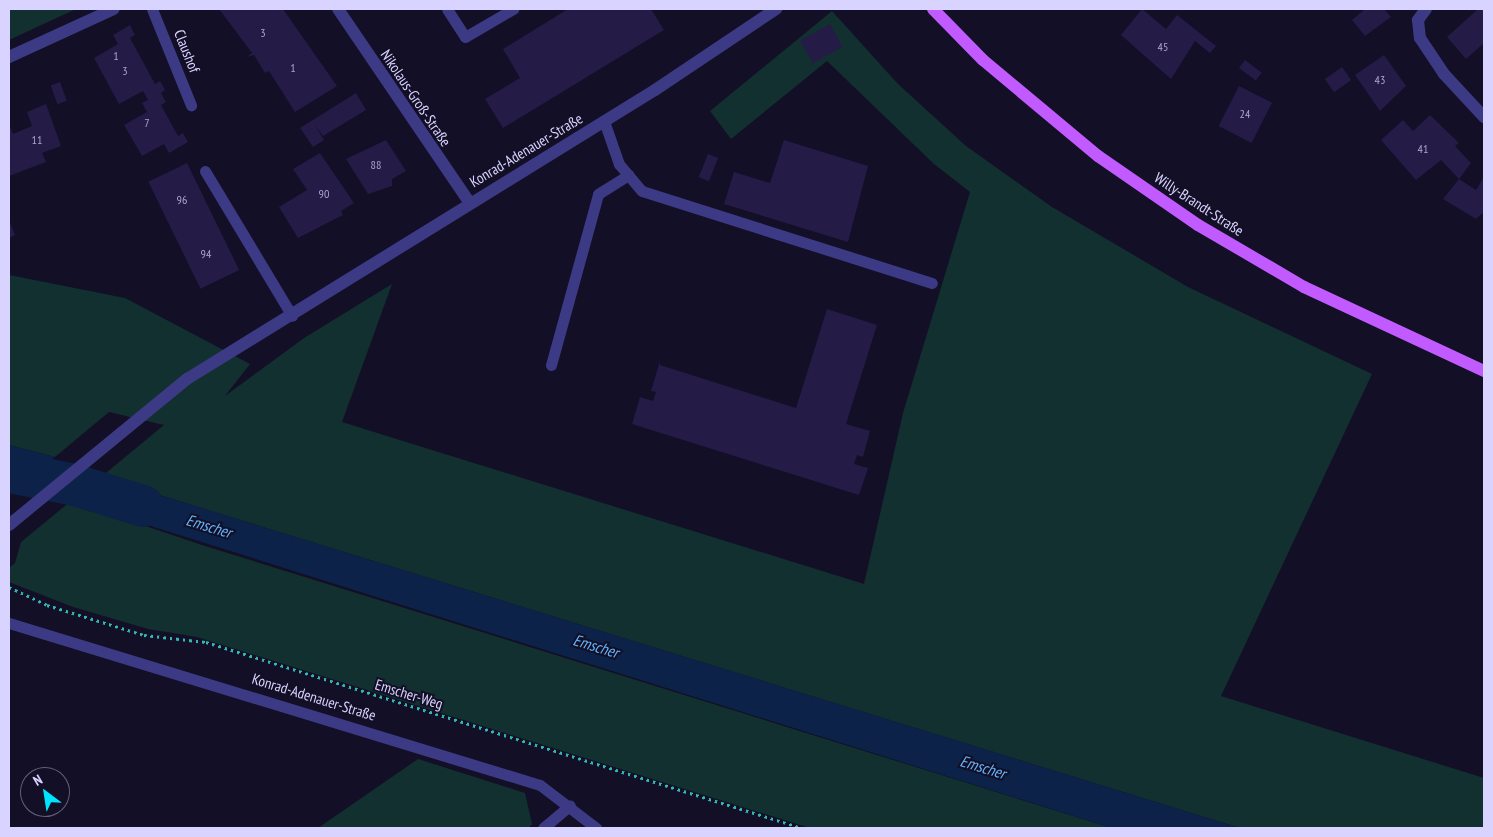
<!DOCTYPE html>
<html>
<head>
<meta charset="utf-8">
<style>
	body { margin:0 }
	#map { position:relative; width:1493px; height:837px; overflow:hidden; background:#130f26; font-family:"PT Sans Narrow",sans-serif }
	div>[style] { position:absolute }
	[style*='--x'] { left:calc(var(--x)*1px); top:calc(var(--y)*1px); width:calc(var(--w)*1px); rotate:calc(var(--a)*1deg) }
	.green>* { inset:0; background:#12302f }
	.water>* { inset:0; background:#0c2248 }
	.pier>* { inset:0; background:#130f26 }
	.river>* { height:42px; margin:-21px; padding:0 21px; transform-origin:21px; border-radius:21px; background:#0c2248 }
	.building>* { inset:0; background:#241b47; transform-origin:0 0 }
	.path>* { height:3px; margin-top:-1.5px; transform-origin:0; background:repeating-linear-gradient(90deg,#2fb8b0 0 2.5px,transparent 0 6.5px) }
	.lane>* { height:11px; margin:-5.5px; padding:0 5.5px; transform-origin:5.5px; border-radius:5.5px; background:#3d3a85 }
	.street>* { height:12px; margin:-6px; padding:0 6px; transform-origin:6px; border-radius:6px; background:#3d3a85 }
	.primary>* { height:12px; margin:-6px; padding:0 6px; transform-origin:6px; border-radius:6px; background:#c25bff }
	span { translate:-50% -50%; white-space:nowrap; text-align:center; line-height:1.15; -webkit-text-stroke:4px #130f26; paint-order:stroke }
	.number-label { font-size:12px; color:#aca6d1 }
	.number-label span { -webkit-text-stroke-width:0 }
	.street-label { font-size:15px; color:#d9d4ff }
	.water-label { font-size:16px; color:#62b6ff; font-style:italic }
	.frame { position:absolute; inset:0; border:10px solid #d9d4ff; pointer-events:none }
	.north { position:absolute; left:20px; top:767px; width:50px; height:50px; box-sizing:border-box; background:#130f26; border:1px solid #625e7d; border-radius:50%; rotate:329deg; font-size:14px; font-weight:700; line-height:20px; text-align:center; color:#d9d4ff }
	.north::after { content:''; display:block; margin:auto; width:18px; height:22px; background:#00e5ff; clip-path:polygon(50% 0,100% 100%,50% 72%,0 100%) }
</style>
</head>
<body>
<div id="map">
	<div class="green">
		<i style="clip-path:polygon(9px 9px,76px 9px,9px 40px)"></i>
		<i style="clip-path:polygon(832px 11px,898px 84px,966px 146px,1052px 207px,1188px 287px,1372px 374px,1221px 696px,1484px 778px,1484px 828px,1240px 828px,101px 477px,164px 425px,109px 412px,55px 457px,9px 445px,9px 275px,125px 298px,250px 364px,225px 396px,304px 338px,392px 284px,342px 422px,864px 584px,903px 413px,970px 192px,934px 164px,827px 61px,731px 139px,710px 111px)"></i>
		<i style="clip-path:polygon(71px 501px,205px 546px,1112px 828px,810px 828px,197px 637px,148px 629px,73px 607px,9px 582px,9px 568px,15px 563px,21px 542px)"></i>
		<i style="clip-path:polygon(418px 759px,525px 793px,532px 824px,529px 828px,318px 828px)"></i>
	</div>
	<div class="water">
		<i style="clip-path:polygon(9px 446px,9px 445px,55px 457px,14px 492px,9px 491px)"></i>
		<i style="clip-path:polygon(101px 477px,1240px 828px,1241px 828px,1112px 828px,71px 501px)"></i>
	</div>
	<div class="pier">
		<i style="clip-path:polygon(57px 456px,15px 494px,11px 494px)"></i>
		<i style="clip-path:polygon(99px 475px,103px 475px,69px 503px,69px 500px)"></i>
	</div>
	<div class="river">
		<i style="--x:9;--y:472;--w:67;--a:11.1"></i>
		<i style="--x:75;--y:485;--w:71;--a:17.2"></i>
	</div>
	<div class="building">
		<i style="clip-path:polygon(219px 9px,283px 9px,337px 86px,295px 112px,269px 71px,265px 73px,254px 55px,247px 57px,252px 53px)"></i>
		<i style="clip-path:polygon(568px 9px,651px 9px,664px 30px,503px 128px,485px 99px,520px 78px,503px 49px)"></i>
		<i style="clip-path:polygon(1142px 9px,1166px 29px,1177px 15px,1216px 46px,1210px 53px,1195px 41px,1171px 79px,1121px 35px)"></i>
		<i style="clip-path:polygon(1365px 9px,1384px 9px,1391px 17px,1365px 36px,1352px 20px)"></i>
		<i style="clip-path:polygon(1478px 9px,1484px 9px,1484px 43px,1466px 59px,1447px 37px)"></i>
		<i style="left:830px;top:24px;width:26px;height:34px;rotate:61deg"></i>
		<i style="clip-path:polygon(130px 25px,135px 35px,130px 38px,155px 84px,160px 81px,165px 90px,161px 93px,166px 102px,161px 105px,178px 136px,183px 133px,188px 142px,169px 153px,164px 144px,142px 156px,124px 125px,147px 112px,142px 103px,148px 100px,143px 91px,119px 104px,94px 58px,118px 44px,113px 35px)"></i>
		<i style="clip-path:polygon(1384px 55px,1406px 86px,1380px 111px,1355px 75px)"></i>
		<i style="left:1245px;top:60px;width:21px;height:10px;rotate:37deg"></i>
		<i style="left:1342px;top:67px;width:16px;height:21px;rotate:55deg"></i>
		<i style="left:60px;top:82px;width:20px;height:10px;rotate:70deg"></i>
		<i style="left:1239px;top:86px;width:37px;height:45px;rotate:27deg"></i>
		<i style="clip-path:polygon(356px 93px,366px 110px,323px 136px,315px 125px,324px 140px,313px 147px,300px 128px)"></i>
		<i style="clip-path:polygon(46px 104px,61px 146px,42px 153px,46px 162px,9px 176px,9px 124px,13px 134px,32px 126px,27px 112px)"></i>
		<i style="clip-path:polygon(1430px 115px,1459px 143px,1455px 146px,1471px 163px,1459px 179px,1476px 190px,1484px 177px,1484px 212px,1476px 219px,1443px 199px,1459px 179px,1441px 160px,1416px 180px,1381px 140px,1403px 120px,1413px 131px)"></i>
		<i style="clip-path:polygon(386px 140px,406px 171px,392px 179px,392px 186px,368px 194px,346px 159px)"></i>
		<i style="clip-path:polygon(784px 140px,868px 166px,848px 242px,724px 204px,734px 172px,770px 183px)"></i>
		<i style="clip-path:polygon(320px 153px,354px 203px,341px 211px,343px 215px,298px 238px,279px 207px,307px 190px,293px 169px)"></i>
		<i style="left:708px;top:154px;width:11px;height:25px;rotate:22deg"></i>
		<i style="left:187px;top:163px;width:119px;height:43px;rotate:64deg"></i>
		<i style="clip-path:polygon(9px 220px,15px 235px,9px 238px)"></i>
		<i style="clip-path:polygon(827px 309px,877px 325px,846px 424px,870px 431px,863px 457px,857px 455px,854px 464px,868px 468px,859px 495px,632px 424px,640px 397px,653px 401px,656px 392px,651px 391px,660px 361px,660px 365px,796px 408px)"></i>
	</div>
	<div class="path">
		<i style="--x:9;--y:587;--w:42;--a:25.3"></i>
		<i style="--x:47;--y:605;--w:102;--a:17.2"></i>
		<i style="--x:144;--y:635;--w:62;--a:6.4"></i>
		<i style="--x:206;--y:642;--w:624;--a:17.33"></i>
	</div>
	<div class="lane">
		<i style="--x:152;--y:9;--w:104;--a:67.9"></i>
		<i style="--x:447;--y:9;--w:33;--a:57"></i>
		<i style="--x:465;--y:37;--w:56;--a:-30.3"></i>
		<i style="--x:604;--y:121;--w:46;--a:70.8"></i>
		<i style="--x:619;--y:164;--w:35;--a:50"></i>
		<i style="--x:642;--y:191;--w:304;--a:17.6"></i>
		<i style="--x:205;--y:171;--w:169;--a:59"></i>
		<i style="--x:551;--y:365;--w:177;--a:-74.6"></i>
		<i style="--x:598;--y:194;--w:36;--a:-32"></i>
		<i style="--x:9;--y:623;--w:555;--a:16.97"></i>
		<i style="--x:540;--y:785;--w:71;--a:37.5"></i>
		<i style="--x:543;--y:828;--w:35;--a:-40"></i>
	</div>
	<div class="street">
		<i style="--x:338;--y:9;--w:235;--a:55.8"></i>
		<i style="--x:1426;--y:9;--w:14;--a:126"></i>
		<i style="--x:1418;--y:20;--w:18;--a:84"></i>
		<i style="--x:1420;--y:38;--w:43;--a:56.3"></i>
		<i style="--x:1444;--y:74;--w:59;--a:47.1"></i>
		<i style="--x:9;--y:57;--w:115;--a:-24.6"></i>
		<i style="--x:9;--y:525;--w:230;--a:-39.4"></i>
		<i style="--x:187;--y:379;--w:550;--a:-31.7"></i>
		<i style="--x:655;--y:90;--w:146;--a:-33.8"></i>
	</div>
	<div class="primary">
		<i style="--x:933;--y:9;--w:71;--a:45.6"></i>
		<i style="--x:983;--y:60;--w:150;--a:39.9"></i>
		<i style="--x:1098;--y:156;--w:121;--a:34.6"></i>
		<i style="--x:1198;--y:225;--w:123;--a:30.3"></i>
		<i style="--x:1304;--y:287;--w:199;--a:25"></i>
	</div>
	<div class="number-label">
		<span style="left:263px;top:33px">3</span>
		<span style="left:1163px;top:47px">45</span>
		<span style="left:116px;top:56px">1</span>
		<span style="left:293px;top:68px">1</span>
		<span style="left:125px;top:71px">3</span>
		<span style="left:1380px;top:80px">43</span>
		<span style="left:1245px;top:114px">24</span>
		<span style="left:147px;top:123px">7</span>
		<span style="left:37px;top:140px">11</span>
		<span style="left:1423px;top:149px">41</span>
		<span style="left:376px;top:165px">88</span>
		<span style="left:324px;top:194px">90</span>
		<span style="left:182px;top:200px">96</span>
		<span style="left:206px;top:254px">94</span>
	</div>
	<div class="street-label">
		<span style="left:187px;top:51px;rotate:68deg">Claushof</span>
		<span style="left:416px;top:98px;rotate:56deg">Nikolaus-Groß-Straße</span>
		<span style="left:526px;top:150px;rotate:-31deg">Konrad-Adenauer-Straße</span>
		<span style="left:1199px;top:204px;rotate:33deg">Willy-Brandt-Straße</span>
		<span style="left:409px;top:694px;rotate:17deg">Emscher-Weg</span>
		<span style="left:314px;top:697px;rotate:17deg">Konrad-Adenauer-Straße</span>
	</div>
	<div class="water-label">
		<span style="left:209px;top:526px;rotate:17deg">Emscher</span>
		<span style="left:596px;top:646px;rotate:17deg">Emscher</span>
		<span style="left:983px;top:767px;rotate:17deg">Emscher</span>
	</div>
	<div class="frame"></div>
	<div class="north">N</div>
</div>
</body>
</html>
